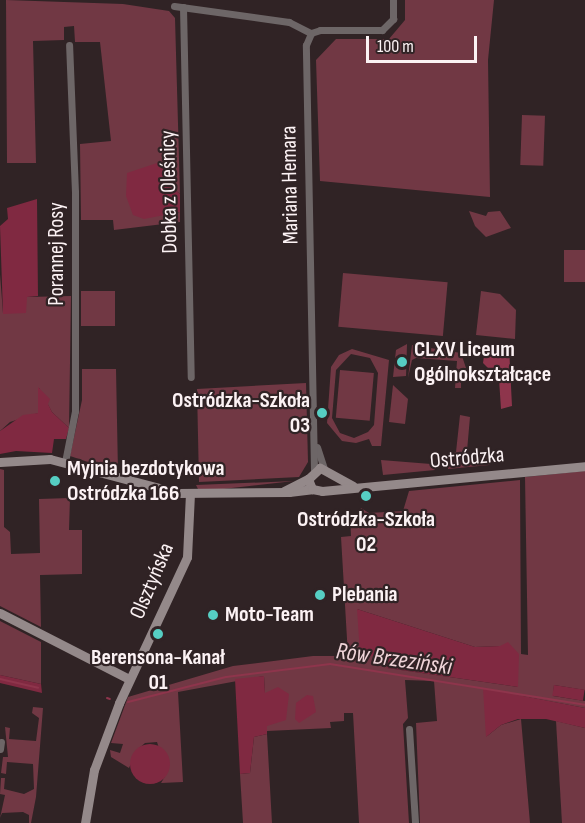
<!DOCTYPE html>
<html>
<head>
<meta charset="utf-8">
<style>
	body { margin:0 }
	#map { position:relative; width:585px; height:823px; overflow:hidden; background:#302325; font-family:"Sofia Sans Condensed",sans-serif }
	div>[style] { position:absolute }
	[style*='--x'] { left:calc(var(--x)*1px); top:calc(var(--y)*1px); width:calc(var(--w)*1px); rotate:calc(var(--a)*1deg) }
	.green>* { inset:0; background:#713844; transform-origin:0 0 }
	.forest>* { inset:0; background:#802941; transform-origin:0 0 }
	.round { border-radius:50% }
	.water>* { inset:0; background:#8e354c }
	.stream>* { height:2px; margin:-1px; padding:0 1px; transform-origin:1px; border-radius:1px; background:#8e354c }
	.street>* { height:7px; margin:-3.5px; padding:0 3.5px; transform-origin:3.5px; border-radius:3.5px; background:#6d6667 }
	.secondary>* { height:9px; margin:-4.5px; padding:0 4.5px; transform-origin:4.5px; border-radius:4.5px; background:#94898a }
	.dots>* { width:16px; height:16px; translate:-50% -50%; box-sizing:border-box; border:3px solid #302325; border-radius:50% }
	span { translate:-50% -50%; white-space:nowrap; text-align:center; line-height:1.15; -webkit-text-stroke:4.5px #302325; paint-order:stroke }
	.street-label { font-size:22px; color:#fcf2f4 }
	.poi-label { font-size:22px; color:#fcf2f4; font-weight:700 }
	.left { translate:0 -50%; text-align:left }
	.right { translate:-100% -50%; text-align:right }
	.water-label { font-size:24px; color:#f0d5d9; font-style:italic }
	.scale { position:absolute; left:366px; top:36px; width:111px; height:27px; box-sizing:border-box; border:3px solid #fcf2f4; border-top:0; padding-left:8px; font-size:18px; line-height:21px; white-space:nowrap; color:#fcf2f4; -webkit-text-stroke:4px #302325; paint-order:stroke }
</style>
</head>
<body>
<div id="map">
	<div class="green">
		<i style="clip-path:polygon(6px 0,123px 4px,169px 11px,175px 18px,180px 194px,164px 181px,160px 162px,166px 216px,180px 212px,180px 222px,114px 230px,113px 220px,81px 220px,80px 144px,111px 141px,100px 42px,75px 42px,74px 26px,64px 27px,64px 40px,33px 41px,36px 163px,7px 163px)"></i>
		<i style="clip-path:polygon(405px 0,494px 0,488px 60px,490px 197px,320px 181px,316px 60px,336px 39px,389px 39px,405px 20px)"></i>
		<i style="left:522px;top:115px;width:23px;height:50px;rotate:2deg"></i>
		<i style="clip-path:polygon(469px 211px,486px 216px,488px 212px,500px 211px,511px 228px,486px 237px,475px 226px)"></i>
		<i style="left:564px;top:250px;width:21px;height:32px"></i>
		<i style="left:343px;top:273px;width:105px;height:54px;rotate:5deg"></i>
		<i style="clip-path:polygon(0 274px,3px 313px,27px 297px,71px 296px,69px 428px,52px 412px,39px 388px,38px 413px,10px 422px,0 431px)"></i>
		<i style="left:81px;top:291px;width:34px;height:35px"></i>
		<i style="clip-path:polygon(481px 291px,500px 294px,516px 310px,515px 339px,476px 335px)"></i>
		<i style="clip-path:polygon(407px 344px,406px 376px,393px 377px,396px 350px)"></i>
		<i style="clip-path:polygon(412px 345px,461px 353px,466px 368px,461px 370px,461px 388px,455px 388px,457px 361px,416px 358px,412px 360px,408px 378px)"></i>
		<i style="clip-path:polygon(evenodd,352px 349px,389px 360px,381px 446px,372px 446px,369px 439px,356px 443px,342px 441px,327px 423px,331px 367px,339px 355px,352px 349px,351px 354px,370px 358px,378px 373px,374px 425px,368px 432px,354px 438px,340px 433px,332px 418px,336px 370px,351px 354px)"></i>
		<i style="clip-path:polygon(82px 369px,116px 369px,118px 472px,70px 456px,82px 400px)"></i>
		<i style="left:340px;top:370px;width:34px;height:48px;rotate:5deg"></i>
		<i style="clip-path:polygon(306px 383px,308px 462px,299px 477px,199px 482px,197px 389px)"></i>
		<i style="clip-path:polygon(393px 385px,408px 399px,405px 424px,389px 422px)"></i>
		<i style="clip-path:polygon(460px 415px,470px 417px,467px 451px,449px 455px,456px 452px)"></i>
		<i style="clip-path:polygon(488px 455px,493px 459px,489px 465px,448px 469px,448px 459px)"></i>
		<i style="clip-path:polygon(381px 460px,431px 464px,435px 470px,383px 475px)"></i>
		<i style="clip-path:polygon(0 469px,4px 470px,4px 527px,10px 532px,11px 554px,40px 553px,39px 499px,70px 498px,69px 530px,82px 530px,82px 574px,40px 575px,41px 627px,0 606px)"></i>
		<i style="clip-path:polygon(evenodd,585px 471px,585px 690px,554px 685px,553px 696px,585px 701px,585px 708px,522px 696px,486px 737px,501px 725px,521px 719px,530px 823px,420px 823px,416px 723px,437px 721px,434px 681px,405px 680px,408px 718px,403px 724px,409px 823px,359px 823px,353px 713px,344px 713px,344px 721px,330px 722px,331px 728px,267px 731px,264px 676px,178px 692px,183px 782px,161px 783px,167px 773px,157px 742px,145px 743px,137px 750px,129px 768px,111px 757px,110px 750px,120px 753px,123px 744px,111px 743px,128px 697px,233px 666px,313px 656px,348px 656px,341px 537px,351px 536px,350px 514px,359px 513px,361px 508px,369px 513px,403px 511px,409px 491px,520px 480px,521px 654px,528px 655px,525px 477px,585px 471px,357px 609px,475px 647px,500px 646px,518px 687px,387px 668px,386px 658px,357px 609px)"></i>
		<i style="clip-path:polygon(294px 481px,223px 489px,198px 489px,196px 485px)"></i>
		<i style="clip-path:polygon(0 621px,41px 642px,41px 684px,0 675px)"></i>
		<i style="clip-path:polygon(33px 707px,43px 708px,36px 797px,31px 823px,29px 823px,29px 815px,23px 812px,2px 813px,0 818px,5px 795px,0 794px,1px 778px,5px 778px,4px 789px,24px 794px,34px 789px,33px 764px,7px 762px,6px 774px,1px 773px,3px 757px,8px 757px,5px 727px,10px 728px,9px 739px,36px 741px,39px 718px,32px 713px)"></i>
		<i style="clip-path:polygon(556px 721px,585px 728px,585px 823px,562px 823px)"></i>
		<i style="clip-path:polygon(267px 734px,272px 823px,243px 823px,240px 774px,250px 773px,254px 737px)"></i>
	</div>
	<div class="forest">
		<i style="clip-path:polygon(160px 162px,172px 165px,172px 171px,164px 181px,180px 194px,180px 212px,144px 219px,133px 215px,126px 196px,127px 173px)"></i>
		<i style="clip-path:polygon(37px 199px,38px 296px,27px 297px,26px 313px,3px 314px,0 226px,8px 219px,7px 208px)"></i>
		<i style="clip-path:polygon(38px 387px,50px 399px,48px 404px,52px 412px,69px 428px,66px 439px,54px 439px,52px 453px,16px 451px,0 454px,0 431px,23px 415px,38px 413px)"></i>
		<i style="clip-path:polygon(357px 609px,475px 647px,500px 646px,508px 642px,519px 654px,518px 687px,387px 668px,386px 658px,360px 654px)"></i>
		<i style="clip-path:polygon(0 675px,41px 684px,42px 693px,0 683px)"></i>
		<i style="clip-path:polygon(264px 676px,265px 693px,278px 687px,289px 694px,286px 720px,267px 726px,267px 734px,254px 737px,250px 773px,240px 774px,235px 679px)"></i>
		<i style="left:554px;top:685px;width:31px;height:11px;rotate:9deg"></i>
		<i style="clip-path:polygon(483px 688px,585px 708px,585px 728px,546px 719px,518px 719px,501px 725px,486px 737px)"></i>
		<i style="clip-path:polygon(307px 695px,313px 696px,316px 712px,299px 723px,295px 719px,296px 703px)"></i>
		<i class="round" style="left:130px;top:744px;width:40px;height:40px"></i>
	</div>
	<div class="water">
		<i style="clip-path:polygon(509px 347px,512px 406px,501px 409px,499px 379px,483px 363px,485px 349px)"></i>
	</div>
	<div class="stream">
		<i style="--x:0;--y:679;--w:39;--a:13"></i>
		<i style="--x:107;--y:698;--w:3;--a:18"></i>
		<i style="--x:128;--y:702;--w:101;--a:-14.3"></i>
		<i style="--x:226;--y:677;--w:105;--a:-7.1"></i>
		<i style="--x:330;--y:664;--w:258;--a:9.1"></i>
	</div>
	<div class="street">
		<i style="--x:174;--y:6;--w:116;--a:7.9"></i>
		<i style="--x:289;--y:22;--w:25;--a:27"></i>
		<i style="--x:183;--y:7;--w:370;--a:88.8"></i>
		<i style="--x:317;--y:447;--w:23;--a:72"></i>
		<i style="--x:65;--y:462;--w:52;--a:-78.9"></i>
		<i style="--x:75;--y:411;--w:219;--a:-90"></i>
		<i style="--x:75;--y:192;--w:147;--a:-92.3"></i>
		<i style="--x:314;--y:470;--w:425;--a:-91.1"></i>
		<i style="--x:306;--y:45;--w:13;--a:-67"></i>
		<i style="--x:311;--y:33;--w:9;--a:-18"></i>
		<i style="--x:320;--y:30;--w:62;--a:0"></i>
		<i style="--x:382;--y:30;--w:16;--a:-45"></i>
		<i style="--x:393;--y:19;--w:19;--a:-90"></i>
		<i style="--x:409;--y:729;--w:94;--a:86.3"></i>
		<i style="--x:0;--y:749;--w:7;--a:-82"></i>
	</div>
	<div class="secondary">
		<i style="--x:0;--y:462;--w:50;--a:-3.4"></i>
		<i style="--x:50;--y:459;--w:132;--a:14.9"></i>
		<i style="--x:178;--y:493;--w:111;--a:-0.5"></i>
		<i style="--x:289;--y:492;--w:23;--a:-7"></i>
		<i style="--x:353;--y:486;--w:38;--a:-151"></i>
		<i style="--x:320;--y:468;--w:16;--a:137"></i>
		<i style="--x:308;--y:479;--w:11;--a:68"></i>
		<i style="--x:312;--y:489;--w:10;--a:11"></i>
		<i style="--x:322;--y:491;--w:264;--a:-5.4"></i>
		<i style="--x:284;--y:491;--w:27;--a:-27"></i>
		<i style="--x:0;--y:613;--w:145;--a:27.1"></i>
		<i style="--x:85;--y:823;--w:54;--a:-80.4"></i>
		<i style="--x:94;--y:770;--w:72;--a:-69.5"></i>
		<i style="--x:119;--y:703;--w:161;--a:-65"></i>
		<i style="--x:187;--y:557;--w:63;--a:-87.3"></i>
	</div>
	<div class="dots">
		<i style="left:402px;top:362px;background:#56cec3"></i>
		<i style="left:322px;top:413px;background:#56cec3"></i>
		<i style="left:55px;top:481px;background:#56cec3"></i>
		<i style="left:366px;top:496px;background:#56cec3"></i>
		<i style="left:320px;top:595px;background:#56cec3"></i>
		<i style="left:213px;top:615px;background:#56cec3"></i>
		<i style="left:158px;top:634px;background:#56cec3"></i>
	</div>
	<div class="street-label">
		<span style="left:290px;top:185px;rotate:-91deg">Mariana Hemara</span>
		<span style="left:169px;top:192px;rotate:-91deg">Dobka z Oleśnicy</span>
		<span style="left:57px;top:254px;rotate:-90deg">Porannej Rosy</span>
		<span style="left:467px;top:458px;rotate:-5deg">Ostródzka</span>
		<span style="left:152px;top:581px;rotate:-67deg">Olsztyńska</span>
	</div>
	<div class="poi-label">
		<span class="left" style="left:414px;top:362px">CLXV Liceum<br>Ogólnokształcące</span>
		<span class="right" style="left:310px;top:413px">Ostródzka-Szkoła<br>03</span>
		<span class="left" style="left:67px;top:481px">Myjnia bezdotykowa<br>Ostródzka 166</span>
		<span style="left:366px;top:532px">Ostródzka-Szkoła<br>02</span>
		<span class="left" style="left:332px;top:595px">Plebania</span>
		<span class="left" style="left:225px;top:615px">Moto-Team</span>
		<span style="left:158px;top:670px">Berensona-Kanał<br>01</span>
	</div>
	<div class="water-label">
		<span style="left:394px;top:659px;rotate:8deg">Rów Brzeziński</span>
	</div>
	<div class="scale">100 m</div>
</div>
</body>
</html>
